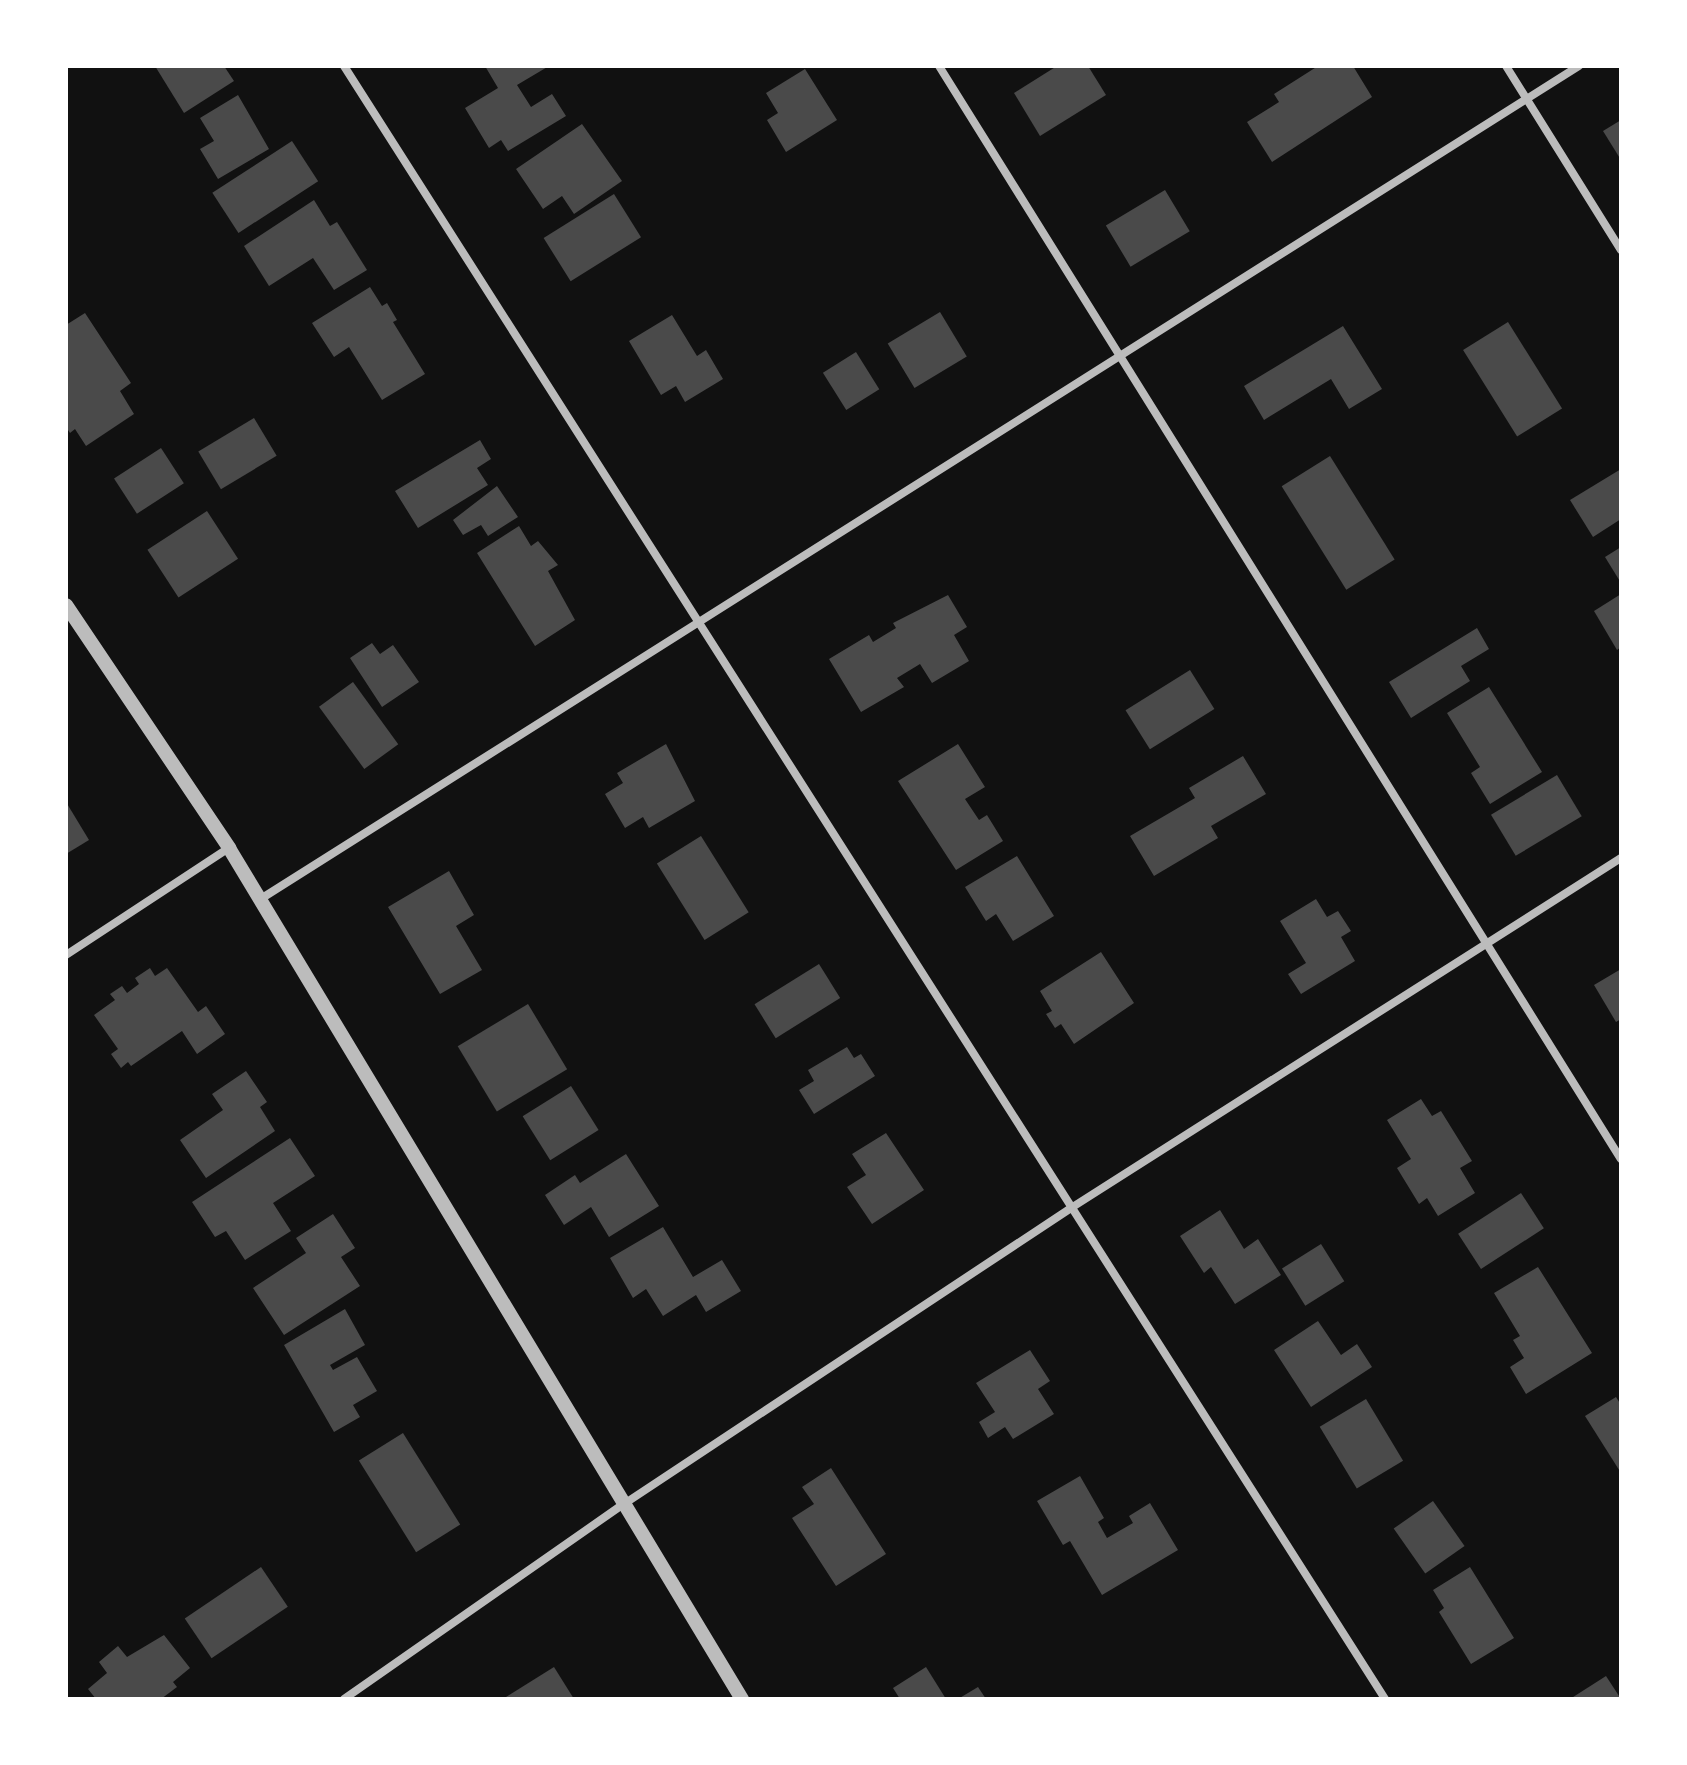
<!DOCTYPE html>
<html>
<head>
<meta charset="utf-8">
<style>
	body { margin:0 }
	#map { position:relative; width:1687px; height:1765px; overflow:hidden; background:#111; font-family:Jost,sans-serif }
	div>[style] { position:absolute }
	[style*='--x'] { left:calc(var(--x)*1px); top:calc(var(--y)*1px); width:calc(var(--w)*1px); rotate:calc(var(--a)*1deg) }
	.building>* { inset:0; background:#4a4a4a; transform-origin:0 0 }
	.minor>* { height:8px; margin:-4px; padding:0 4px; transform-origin:4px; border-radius:4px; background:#bcbcbc }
	.tertiary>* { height:14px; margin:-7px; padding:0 7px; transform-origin:7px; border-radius:7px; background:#bcbcbc }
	span { translate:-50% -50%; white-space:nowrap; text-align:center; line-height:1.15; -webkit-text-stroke:8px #fff; paint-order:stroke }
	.frame { position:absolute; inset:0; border:68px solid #fff; pointer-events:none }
</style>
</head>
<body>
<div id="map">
	<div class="building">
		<i style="clip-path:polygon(155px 66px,224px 66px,234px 81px,184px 113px)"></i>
		<i style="clip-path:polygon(485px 66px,549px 66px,517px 85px,531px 107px,552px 94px,566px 116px,508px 151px,501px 140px,489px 148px,465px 108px,498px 88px)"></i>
		<i style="clip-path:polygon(1057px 66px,1088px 66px,1106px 95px,1040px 136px,1014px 93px)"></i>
		<i style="clip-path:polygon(1318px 66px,1353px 66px,1372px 97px,1272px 162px,1247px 122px,1279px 102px,1274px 94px)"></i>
		<i style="clip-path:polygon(805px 69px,837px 120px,786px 152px,767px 120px,778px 113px,766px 93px)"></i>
		<i style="clip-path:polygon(238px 95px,269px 149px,218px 179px,200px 149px,214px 141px,200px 118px)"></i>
		<i style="clip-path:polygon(1621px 120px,1621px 160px,1603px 131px)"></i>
		<i style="clip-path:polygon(582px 124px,622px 181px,574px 214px,562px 196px,543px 209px,516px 169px)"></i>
		<i style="left:292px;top:141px;width:48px;height:95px;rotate:57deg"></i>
		<i style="left:1165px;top:190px;width:48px;height:69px;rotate:59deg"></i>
		<i style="left:614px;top:194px;width:51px;height:83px;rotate:58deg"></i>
		<i style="clip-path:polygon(314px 200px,330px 226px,337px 222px,367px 270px,334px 290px,313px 258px,269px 286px,244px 246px)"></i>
		<i style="clip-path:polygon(370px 287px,382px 306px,387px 303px,397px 320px,393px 322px,425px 374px,382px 400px,349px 347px,334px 357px,312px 323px)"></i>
		<i style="left:940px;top:312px;width:52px;height:61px;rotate:59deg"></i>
		<i style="clip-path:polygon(85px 313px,131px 383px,120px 391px,134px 414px,86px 446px,75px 429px,70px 433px,66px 427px,66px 325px)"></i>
		<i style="clip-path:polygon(672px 315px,697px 356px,706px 350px,723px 379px,685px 402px,676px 386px,661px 395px,629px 341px)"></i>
		<i style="left:1508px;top:322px;width:102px;height:53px;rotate:58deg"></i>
		<i style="clip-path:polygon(1343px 326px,1382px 389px,1349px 409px,1331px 379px,1264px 420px,1244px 386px)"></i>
		<i style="left:856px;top:352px;width:44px;height:39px;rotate:58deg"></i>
		<i style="left:254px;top:418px;width:44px;height:65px;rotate:59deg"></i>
		<i style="clip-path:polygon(480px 440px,491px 459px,477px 468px,488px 485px,418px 528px,395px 491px)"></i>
		<i style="left:161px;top:448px;width:42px;height:56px;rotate:57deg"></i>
		<i style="left:1330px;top:456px;width:122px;height:57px;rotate:58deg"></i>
		<i style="clip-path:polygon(1621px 469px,1621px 519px,1593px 537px,1570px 500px)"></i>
		<i style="clip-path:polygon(497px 486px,518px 517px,488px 536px,481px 525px,463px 535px,453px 520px)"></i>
		<i style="left:207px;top:511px;width:57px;height:71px;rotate:57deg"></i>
		<i style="clip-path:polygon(519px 526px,531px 546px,538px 541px,558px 565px,548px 571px,575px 620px,535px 646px,477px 553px)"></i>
		<i style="clip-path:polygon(1621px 547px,1621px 583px,1605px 557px)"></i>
		<i style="clip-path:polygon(1621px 594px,1621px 647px,1617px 650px,1594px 611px)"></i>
		<i style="clip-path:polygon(948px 595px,967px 627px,954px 635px,969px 661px,932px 683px,920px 664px,897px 678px,904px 687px,861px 712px,829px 659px,869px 635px,873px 642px,896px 628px,893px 623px)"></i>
		<i style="clip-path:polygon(1477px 628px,1489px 649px,1461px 666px,1470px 681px,1411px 718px,1389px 682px)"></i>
		<i style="clip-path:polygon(372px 643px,380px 654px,393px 645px,419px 682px,382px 707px,350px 658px)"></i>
		<i style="left:1190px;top:670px;width:46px;height:76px;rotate:58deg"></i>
		<i style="left:353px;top:682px;width:77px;height:42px;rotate:54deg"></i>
		<i style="clip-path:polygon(1489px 687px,1542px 772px,1490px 804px,1471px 773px,1480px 767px,1447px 713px)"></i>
		<i style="clip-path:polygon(666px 744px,695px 801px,649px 828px,643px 817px,625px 828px,605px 794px,623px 783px,617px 773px)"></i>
		<i style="clip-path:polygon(958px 744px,985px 787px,965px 799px,979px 820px,987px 815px,1003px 841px,956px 870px,898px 781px)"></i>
		<i style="clip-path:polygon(1243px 756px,1266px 794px,1211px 826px,1218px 838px,1154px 876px,1130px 836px,1195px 798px,1189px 788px)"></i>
		<i style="left:1557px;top:775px;width:48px;height:77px;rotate:59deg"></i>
		<i style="clip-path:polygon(66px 802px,89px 840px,66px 854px)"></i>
		<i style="left:701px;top:836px;width:90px;height:52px;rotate:58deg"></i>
		<i style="clip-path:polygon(1017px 856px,1054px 916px,1013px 941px,996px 914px,986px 921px,965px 887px)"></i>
		<i style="clip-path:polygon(449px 871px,474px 915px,456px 926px,482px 970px,440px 994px,388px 907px)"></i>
		<i style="clip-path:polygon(1316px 899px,1327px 917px,1338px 911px,1351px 931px,1341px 937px,1355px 961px,1301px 994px,1288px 974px,1306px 963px,1280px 921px)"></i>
		<i style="clip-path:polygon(1101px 952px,1134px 1003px,1074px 1044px,1061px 1024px,1055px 1028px,1046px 1014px,1052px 1011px,1040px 991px)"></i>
		<i style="left:819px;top:964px;width:40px;height:76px;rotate:58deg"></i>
		<i style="clip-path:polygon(150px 968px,155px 976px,167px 968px,198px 1012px,206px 1006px,225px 1034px,197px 1054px,182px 1031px,131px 1066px,128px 1062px,121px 1068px,111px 1054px,118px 1049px,94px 1015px,115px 1000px,110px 994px,122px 986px,127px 993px,139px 984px,135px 978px)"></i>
		<i style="clip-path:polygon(1621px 969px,1621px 1019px,1616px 1022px,1594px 985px)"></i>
		<i style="left:528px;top:1004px;width:76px;height:82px;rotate:59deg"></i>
		<i style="clip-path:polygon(847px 1047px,854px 1058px,861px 1054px,875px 1076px,814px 1114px,799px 1090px,814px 1081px,808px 1070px)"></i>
		<i style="clip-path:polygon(246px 1071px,267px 1102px,260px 1107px,275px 1131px,206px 1178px,180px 1140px,223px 1110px,212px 1094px)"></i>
		<i style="left:571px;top:1086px;width:52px;height:57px;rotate:58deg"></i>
		<i style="clip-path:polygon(1421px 1099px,1432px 1116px,1441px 1111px,1472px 1161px,1460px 1168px,1475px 1193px,1438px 1216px,1427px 1198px,1419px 1204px,1397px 1168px,1411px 1159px,1387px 1120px)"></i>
		<i style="clip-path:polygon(886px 1133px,924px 1190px,872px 1224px,847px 1187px,866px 1175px,852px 1154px)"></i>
		<i style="clip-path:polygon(290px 1138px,315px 1176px,273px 1203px,291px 1231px,245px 1260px,226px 1231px,215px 1237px,192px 1202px)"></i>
		<i style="clip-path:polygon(626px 1154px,659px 1206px,609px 1237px,591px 1207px,564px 1225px,545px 1195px,575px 1175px,580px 1183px)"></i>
		<i style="left:1521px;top:1193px;width:42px;height:75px;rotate:57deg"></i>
		<i style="clip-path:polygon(1220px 1210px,1244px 1249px,1258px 1239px,1281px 1275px,1235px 1304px,1211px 1267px,1204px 1273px,1180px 1236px)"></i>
		<i style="clip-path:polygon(333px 1214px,355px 1248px,341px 1257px,360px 1286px,284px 1335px,253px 1288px,306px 1253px,296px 1238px)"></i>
		<i style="clip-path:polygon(663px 1227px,693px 1277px,722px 1260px,741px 1291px,706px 1312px,696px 1295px,663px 1316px,646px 1289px,633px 1298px,610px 1258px)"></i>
		<i style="left:1321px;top:1244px;width:44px;height:46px;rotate:58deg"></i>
		<i style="clip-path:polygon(1538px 1267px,1592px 1353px,1526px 1394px,1510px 1367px,1524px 1358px,1513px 1340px,1520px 1336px,1494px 1293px)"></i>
		<i style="clip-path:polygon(345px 1309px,365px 1345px,330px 1365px,333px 1370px,357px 1357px,377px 1391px,353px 1405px,360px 1417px,334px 1432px,284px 1345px)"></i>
		<i style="clip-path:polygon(1318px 1321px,1341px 1355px,1357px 1344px,1372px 1367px,1311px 1407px,1274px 1350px)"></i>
		<i style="clip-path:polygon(1030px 1350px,1050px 1381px,1038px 1389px,1054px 1414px,1013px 1439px,1005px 1427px,988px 1438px,979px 1422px,995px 1412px,976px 1383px)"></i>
		<i style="clip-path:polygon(1616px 1397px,1621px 1405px,1621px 1473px,1585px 1416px)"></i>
		<i style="left:1366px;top:1399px;width:72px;height:54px;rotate:59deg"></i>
		<i style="left:403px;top:1433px;width:108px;height:52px;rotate:58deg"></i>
		<i style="clip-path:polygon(831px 1468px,886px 1554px,836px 1586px,792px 1518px,814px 1504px,802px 1487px)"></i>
		<i style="clip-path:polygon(1080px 1476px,1104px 1518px,1098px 1522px,1107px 1538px,1133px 1523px,1129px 1516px,1150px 1503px,1178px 1550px,1102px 1595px,1070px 1541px,1063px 1545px,1037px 1501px)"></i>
		<i style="left:1433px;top:1501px;width:55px;height:48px;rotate:55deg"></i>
		<i style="left:261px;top:1567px;width:48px;height:92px;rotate:56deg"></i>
		<i style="clip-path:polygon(1470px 1567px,1514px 1638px,1471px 1664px,1439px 1612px,1444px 1608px,1433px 1590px)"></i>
		<i style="clip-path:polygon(164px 1635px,190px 1668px,173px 1682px,177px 1687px,161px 1699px,96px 1699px,88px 1689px,107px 1673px,99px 1662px,118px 1646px,127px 1657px)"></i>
		<i style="clip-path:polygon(554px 1667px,574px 1699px,507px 1699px,506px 1697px)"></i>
		<i style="clip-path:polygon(926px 1667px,946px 1699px,900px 1699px,893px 1688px)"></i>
		<i style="clip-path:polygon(1606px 1676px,1621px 1699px,1570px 1699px)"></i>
		<i style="clip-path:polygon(978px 1687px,986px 1699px,958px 1699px)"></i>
	</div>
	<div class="minor">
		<i style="--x:344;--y:66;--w:1937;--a:57.48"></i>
		<i style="--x:939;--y:66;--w:1288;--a:58.04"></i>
		<i style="--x:1506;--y:66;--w:217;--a:58"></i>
		<i style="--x:259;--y:900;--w:1561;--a:-32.29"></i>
		<i style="--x:66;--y:955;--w:195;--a:-33.3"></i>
		<i style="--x:344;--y:1699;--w:341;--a:-34.9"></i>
		<i style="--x:624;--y:1504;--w:536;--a:-33.51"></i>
		<i style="--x:1071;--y:1208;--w:652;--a:-32.47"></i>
	</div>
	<div class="tertiary">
		<i style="--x:66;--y:605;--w:293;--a:56.1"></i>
		<i style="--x:229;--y:848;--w:994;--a:58.92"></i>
	</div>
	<div class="frame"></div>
</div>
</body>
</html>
